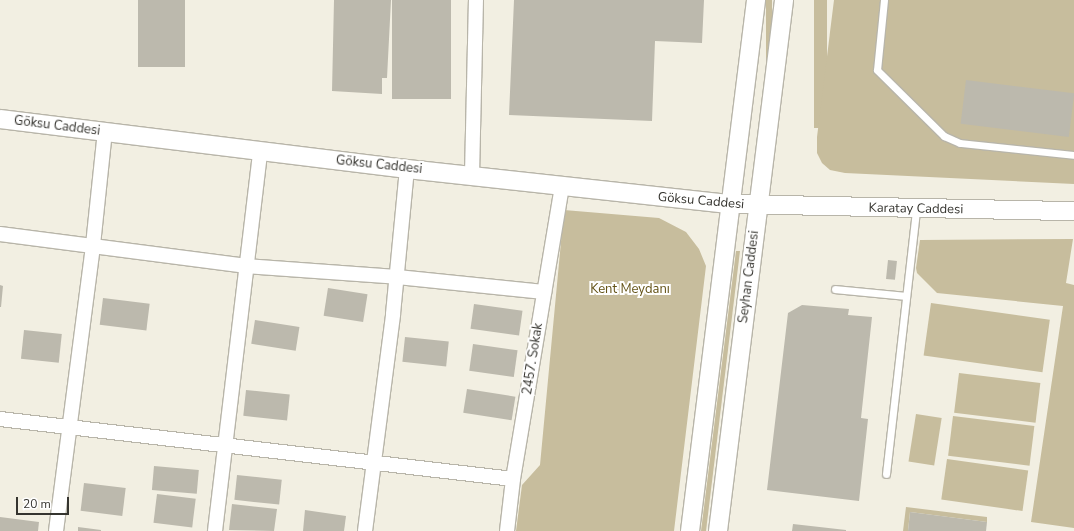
<!DOCTYPE html>
<html>
<head>
<meta charset="utf-8">
<style>
	body { margin:0 }
	#map { position:relative; width:1074px; height:531px; overflow:hidden; background:#f2efe2; font-family:"Nunito Sans",sans-serif }
	div>[style] { position:absolute }
	[style*='--x'] { left:calc(var(--x)*1px); top:calc(var(--y)*1px); width:calc(var(--w)*1px); rotate:calc(var(--a)*1deg) }
	.green>* { inset:0; background:#c7bd9d; transform-origin:0 0 }
	.building>* { inset:0; background:#bcb9ad; transform-origin:0 0 }
	.roads { filter:drop-shadow(1px 0 #b8b5a9) drop-shadow(-1px 0 #b8b5a9) drop-shadow(0 1px #b8b5a9) drop-shadow(0 -1px #b8b5a9) }
	.service>* { height:7px; margin:-3.5px; padding:0 3.5px; transform-origin:3.5px; border-radius:3.5px; background:#fff }
	.minor>* { height:14px; margin:-7px; padding:0 7px; transform-origin:7px; border-radius:7px; background:#fff }
	.tertiary>* { height:18px; margin:-9px; padding:0 9px; transform-origin:9px; border-radius:9px; background:#fff }
	span { translate:-50% -50%; white-space:nowrap; text-align:center; line-height:1.15; -webkit-text-stroke:4px #fff; paint-order:stroke }
	.street-label { font-size:13px; color:#35342f }
	.park-label { font-size:13px; color:#635216 }
	.scale { position:absolute; left:16px; top:497px; width:53px; height:18px; box-sizing:border-box; border:2px solid #35342f; border-top:0; padding-left:5px; font-size:12px; line-height:14px; white-space:nowrap; color:#35342f; -webkit-text-stroke:3px #fff; paint-order:stroke }
</style>
</head>
<body>
<div id="map">
	<div class="green">
		<i style="left:766px;top:0;width:6px;height:183px"></i>
		<i style="left:814px;top:0;width:13px;height:128px"></i>
		<i style="clip-path:polygon(834px 0,1074px 0,1074px 184px,845px 173px,830px 170px,822px 163px,817px 153px,817px 137px)"></i>
		<i style="clip-path:polygon(564px 210px,659px 218px,686px 232px,699px 249px,706px 266px,674px 531px,516px 531px,522px 485px,540px 465px)"></i>
		<i style="clip-path:polygon(1073px 239px,1066px 283px,1074px 285px,1074px 528px,1031px 522px,1063px 306px,937px 293px,917px 273px,916px 268px,920px 240px)"></i>
		<i style="clip-path:polygon(736px 251px,740px 251px,706px 531px,701px 531px)"></i>
		<i style="left:931px;top:303px;width:120px;height:53px;rotate:8deg"></i>
		<i style="left:959px;top:373px;width:82px;height:40px;rotate:7deg"></i>
		<i style="left:916px;top:414px;width:26px;height:48px;rotate:9deg"></i>
		<i style="left:953px;top:416px;width:82px;height:40px;rotate:7deg"></i>
		<i style="left:947px;top:459px;width:82px;height:41px;rotate:8deg"></i>
		<i style="clip-path:polygon(906px 507px,987px 517px,987px 522px,910px 512px,908px 531px,903px 531px)"></i>
	</div>
	<div class="building">
		<i style="left:138px;top:0;width:47px;height:67px"></i>
		<i style="clip-path:polygon(334px 0,391px 0,387px 78px,382px 78px,382px 94px,332px 91px)"></i>
		<i style="left:392px;top:0;width:59px;height:99px"></i>
		<i style="clip-path:polygon(514px 0,704px 0,702px 43px,655px 41px,652px 121px,509px 115px)"></i>
		<i style="left:966px;top:80px;width:109px;height:44px;rotate:7deg"></i>
		<i style="left:888px;top:260px;width:9px;height:19px;rotate:6deg"></i>
		<i style="clip-path:polygon(0 285px,3px 286px,1px 307px,0 307px)"></i>
		<i style="left:328px;top:288px;width:40px;height:28px;rotate:9deg"></i>
		<i style="left:103px;top:298px;width:47px;height:27px;rotate:7deg"></i>
		<i style="left:474px;top:304px;width:49px;height:25px;rotate:8deg"></i>
		<i style="clip-path:polygon(802px 305px,849px 309px,848px 315px,872px 317px,861px 418px,868px 419px,859px 501px,767px 490px,788px 313px)"></i>
		<i style="left:255px;top:320px;width:45px;height:24px;rotate:9deg"></i>
		<i style="left:24px;top:330px;width:38px;height:29px;rotate:6deg"></i>
		<i style="left:405px;top:337px;width:44px;height:25px;rotate:6deg"></i>
		<i style="left:473px;top:344px;width:45px;height:27px;rotate:8deg"></i>
		<i style="left:467px;top:389px;width:49px;height:24px;rotate:9deg"></i>
		<i style="left:246px;top:390px;width:44px;height:26px;rotate:6deg"></i>
		<i style="left:154px;top:466px;width:45px;height:24px;rotate:5deg"></i>
		<i style="left:237px;top:475px;width:45px;height:25px;rotate:6deg"></i>
		<i style="left:84px;top:483px;width:42px;height:28px;rotate:7deg"></i>
		<i style="left:157px;top:494px;width:39px;height:29px;rotate:7deg"></i>
		<i style="clip-path:polygon(232px 504px,277px 509px,274px 531px,229px 530px)"></i>
		<i style="clip-path:polygon(305px 510px,346px 516px,344px 531px,303px 531px)"></i>
		<i style="clip-path:polygon(910px 512px,987px 522px,986px 531px,908px 531px)"></i>
		<i style="clip-path:polygon(0 517px,39px 522px,38px 531px,0 531px)"></i>
		<i style="clip-path:polygon(793px 524px,846px 530px,846px 531px,792px 531px)"></i>
		<i style="clip-path:polygon(78px 527px,101px 530px,101px 531px,78px 531px)"></i>
	</div>
	<div class="roads">
		<div class="service">
			<i style="--x:884;--y:0;--w:70;--a:95.7"></i>
			<i style="--x:877;--y:70;--w:94;--a:44.6"></i>
			<i style="--x:944;--y:136;--w:17;--a:24"></i>
			<i style="--x:960;--y:143;--w:115;--a:6"></i>
			<i style="--x:835;--y:289;--w:71;--a:5.6"></i>
			<i style="--x:886;--y:474;--w:267;--a:-83.5"></i>
		</div>
		<div class="minor">
			<i style="--x:472;--y:175;--w:175;--a:-88.7"></i>
			<i style="--x:0;--y:234;--w:247;--a:7.4"></i>
			<i style="--x:245;--y:266;--w:152;--a:4.1"></i>
			<i style="--x:397;--y:277;--w:148;--a:5.8"></i>
			<i style="--x:0;--y:419;--w:516;--a:6.67"></i>
			<i style="--x:56;--y:531;--w:288;--a:-82.6"></i>
			<i style="--x:93;--y:245;--w:115;--a:-84"></i>
			<i style="--x:215;--y:531;--w:382;--a:-83.2"></i>
			<i style="--x:365;--y:531;--w:219;--a:-82.6"></i>
			<i style="--x:393;--y:314;--w:146;--a:-84.5"></i>
			<i style="--x:507;--y:531;--w:52;--a:-83.4"></i>
			<i style="--x:513;--y:479;--w:296;--a:-80.5"></i>
		</div>
		<div class="tertiary">
			<i style="--x:0;--y:119;--w:410;--a:7"></i>
			<i style="--x:407;--y:169;--w:326;--a:6.2"></i>
			<i style="--x:731;--y:204;--w:343;--a:1.2"></i>
			<i style="--x:690;--y:531;--w:535;--a:-82.91"></i>
			<i style="--x:718;--y:531;--w:535;--a:-82.91"></i>
		</div>
	</div>
	<div class="street-label">
		<span style="left:57px;top:126px;rotate:7deg">Göksu Caddesi</span>
		<span style="left:379px;top:165px;rotate:6deg">Göksu Caddesi</span>
		<span style="left:701px;top:201px;rotate:5deg">Göksu Caddesi</span>
		<span style="left:916px;top:209px;rotate:1deg">Karatay Caddesi</span>
		<span style="left:749px;top:277px;rotate:-83deg">Seyhan Caddesi</span>
		<span style="left:533px;top:359px;rotate:-81deg">2457. Sokak</span>
	</div>
	<div class="park-label">
		<span style="left:630px;top:289px">Kent Meydanı</span>
	</div>
	<div class="scale">20 m</div>
</div>
</body>
</html>
